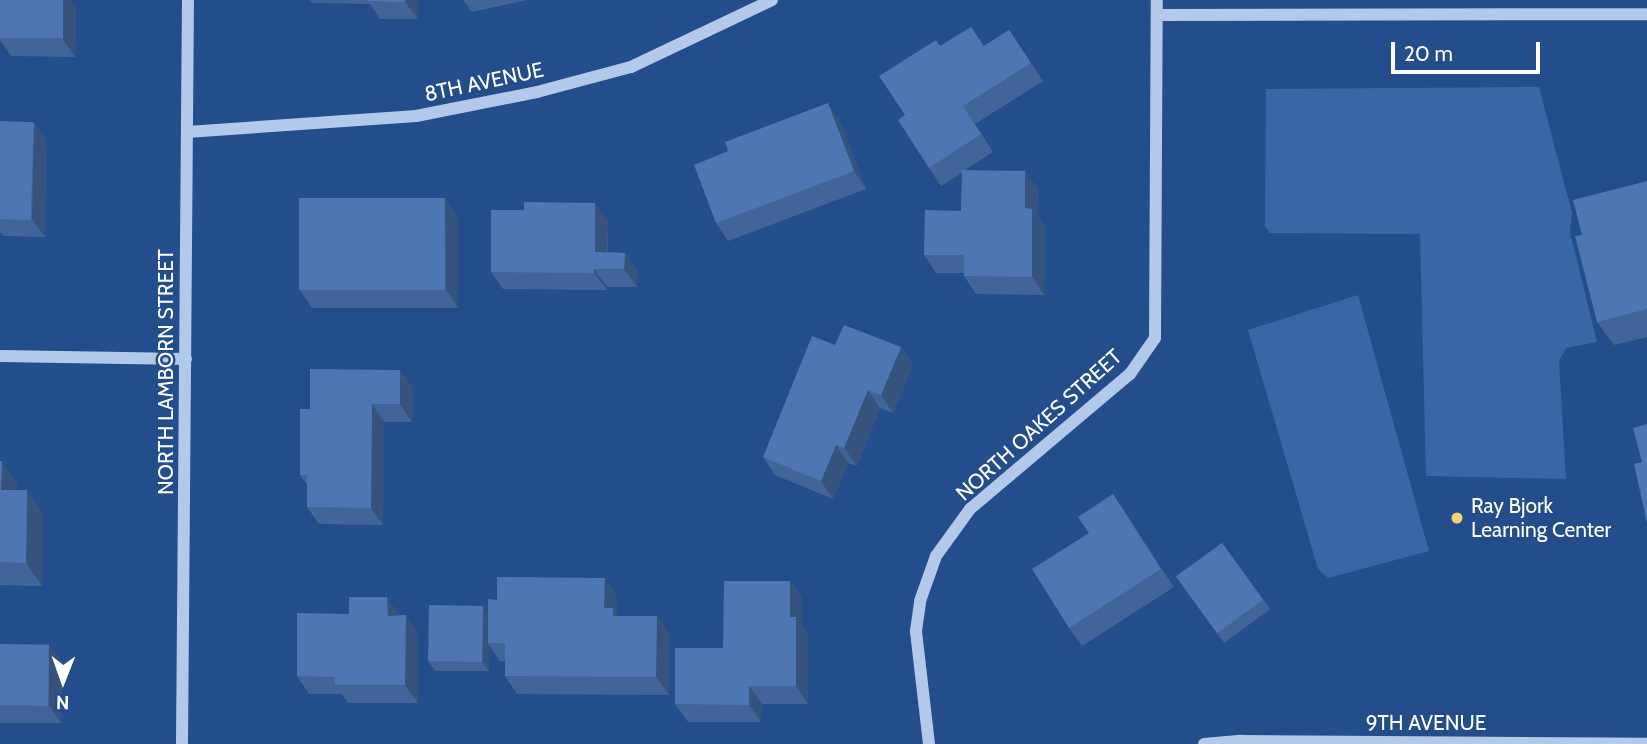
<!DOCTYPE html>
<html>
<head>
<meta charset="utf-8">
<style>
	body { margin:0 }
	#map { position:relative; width:1647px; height:744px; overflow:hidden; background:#244d8b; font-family:Cabin,sans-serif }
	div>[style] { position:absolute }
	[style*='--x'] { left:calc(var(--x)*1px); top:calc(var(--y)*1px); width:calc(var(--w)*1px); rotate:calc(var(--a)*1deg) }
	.green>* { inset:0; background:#3966a7 }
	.minor>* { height:12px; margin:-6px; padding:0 6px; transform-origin:6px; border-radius:6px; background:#b2c9ea }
	.wall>* { inset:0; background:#426599; transform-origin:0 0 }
	.shaded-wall>* { inset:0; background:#36537d }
	.building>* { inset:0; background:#4d76b2; transform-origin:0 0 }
	.dots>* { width:19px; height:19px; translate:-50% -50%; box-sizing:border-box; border:4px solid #244d8b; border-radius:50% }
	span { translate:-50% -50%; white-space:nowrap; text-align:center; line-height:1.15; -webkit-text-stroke:5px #244d8b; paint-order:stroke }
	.street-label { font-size:21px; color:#fff }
	.poi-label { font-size:21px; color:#fff }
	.left { translate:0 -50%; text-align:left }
	.north { position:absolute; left:28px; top:646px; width:70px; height:70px; -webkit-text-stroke:5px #244d8b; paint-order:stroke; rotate:181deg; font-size:19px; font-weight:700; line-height:28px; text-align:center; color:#fff }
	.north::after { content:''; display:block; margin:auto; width:24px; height:32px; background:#fff; clip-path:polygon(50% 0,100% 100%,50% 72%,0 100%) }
	.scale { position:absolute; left:1391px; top:42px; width:149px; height:32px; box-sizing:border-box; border:4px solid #fff; border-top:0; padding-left:9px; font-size:21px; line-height:24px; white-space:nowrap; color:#fff; -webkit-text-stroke:5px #244d8b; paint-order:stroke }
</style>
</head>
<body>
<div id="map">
	<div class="green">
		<i style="clip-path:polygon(1539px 87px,1572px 213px,1570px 232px,1597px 342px,1566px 348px,1559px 361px,1566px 479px,1426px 476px,1420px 234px,1270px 233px,1265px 226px,1266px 89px)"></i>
		<i style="clip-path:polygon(1358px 295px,1429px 551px,1328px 578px,1318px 569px,1248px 330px)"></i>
	</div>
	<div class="minor">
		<i style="--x:1157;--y:15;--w:490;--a:-0.1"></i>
		<i style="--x:187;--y:132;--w:230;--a:-4"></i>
		<i style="--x:416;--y:116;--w:123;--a:-11.2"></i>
		<i style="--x:537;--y:92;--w:97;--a:-14.9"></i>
		<i style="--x:631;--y:67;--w:156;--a:-25.4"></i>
		<i style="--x:0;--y:356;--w:186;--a:0.9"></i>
		<i style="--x:182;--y:744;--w:744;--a:-89.54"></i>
		<i style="--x:929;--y:744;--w:114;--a:-96.6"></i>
		<i style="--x:916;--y:631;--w:30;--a:-82"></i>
		<i style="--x:920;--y:601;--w:48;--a:-70.4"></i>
		<i style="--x:936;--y:556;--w:58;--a:-54.1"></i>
		<i style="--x:970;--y:509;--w:209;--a:-40.2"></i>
		<i style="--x:1130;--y:374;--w:44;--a:-55.2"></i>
		<i style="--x:1155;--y:338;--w:338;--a:-89.7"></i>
		<i style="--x:1204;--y:744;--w:37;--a:-5"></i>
		<i style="--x:1241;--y:741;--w:406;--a:0.4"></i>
	</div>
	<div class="wall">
		<i style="clip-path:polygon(0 0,76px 9px,75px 57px,11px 56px,0 40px)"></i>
		<i style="clip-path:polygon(310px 0,418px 0,418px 19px,380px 19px,370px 4px,312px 3px)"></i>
		<i style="clip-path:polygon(463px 0,527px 0,472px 12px)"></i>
		<i style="clip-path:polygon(1009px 30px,1043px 81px,975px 124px,993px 152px,965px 170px,1038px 188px,1037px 215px,1045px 226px,1044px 295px,976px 294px,964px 276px,964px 273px,936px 273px,924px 255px,961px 211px,962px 173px,941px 186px,929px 168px,905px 115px,941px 46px,984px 46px)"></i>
		<i style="clip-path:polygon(828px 103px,840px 121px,866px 189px,728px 241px,716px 223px,728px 151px)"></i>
		<i style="clip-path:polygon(0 121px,46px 140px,45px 237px,3px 236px,0 232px)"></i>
		<i style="clip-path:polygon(1647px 181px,1647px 337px,1614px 345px,1597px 322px,1582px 235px)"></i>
		<i style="clip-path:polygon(524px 210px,608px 220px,608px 252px,625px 253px,637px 270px,637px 287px,607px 287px,607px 290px,503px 289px,491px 272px)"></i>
		<i style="clip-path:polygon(458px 216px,458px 308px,312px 308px,300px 290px)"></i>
		<i style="clip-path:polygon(835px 345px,901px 347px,913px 365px,893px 413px,880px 408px,857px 466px,848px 463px,833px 499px,775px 475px,763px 457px)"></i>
		<i style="clip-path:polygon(400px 370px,413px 388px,412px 422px,384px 422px,383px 525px,319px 524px,307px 507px,307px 485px,300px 475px)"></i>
		<i style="clip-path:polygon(0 461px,18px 484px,18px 490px,27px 490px,43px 514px,42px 586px,0 585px)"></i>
		<i style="clip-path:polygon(1113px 494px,1174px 587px,1082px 646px,1069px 628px,1089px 533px)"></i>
		<i style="left:1222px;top:543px;width:82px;height:57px;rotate:54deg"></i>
		<i style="clip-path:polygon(790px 581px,802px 599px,802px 626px,808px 635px,808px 704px,762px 704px,761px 722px,688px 722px,675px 704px,723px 648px)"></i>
		<i style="clip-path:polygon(617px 596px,617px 613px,618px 616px,657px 616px,669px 633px,669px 695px,517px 694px,505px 676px,505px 661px,500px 661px,489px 645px,489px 671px,435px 671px,428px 661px,483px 606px,488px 613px,497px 600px)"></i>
		<i style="clip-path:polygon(400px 615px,406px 615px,418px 633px,418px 703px,348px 703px,342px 694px,309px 694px,297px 676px)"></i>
		<i style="clip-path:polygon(0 644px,62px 662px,61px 723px,0 723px)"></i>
	</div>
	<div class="shaded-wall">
		<i style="clip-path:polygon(63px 0,70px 0,76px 9px,75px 57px,63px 39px)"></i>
		<i style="clip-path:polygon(405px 0,418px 0,418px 19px,405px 2px)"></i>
		<i style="clip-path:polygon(828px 103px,840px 121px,866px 189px,854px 171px)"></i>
		<i style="clip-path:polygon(34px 122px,46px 140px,45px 237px,32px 219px)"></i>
		<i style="clip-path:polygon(1025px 171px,1038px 188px,1037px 215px,1045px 226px,1044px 295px,1032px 277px,1025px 208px)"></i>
		<i style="clip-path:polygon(445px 198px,458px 216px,458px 308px,446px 290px)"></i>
		<i style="clip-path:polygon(595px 203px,608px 220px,607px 270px,595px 252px)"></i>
		<i style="clip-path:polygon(625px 253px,637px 270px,637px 287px,624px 269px)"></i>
		<i style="clip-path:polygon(594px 269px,607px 287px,607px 290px,594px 273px)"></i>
		<i style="clip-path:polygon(901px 347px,913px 365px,893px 413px,881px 395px)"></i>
		<i style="clip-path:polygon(400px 370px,413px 388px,412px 422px,400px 404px)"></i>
		<i style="clip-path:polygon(868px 390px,880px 408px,857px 466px,844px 448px)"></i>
		<i style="clip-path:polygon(372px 404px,384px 422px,383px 525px,371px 508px)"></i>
		<i style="clip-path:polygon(836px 445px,848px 463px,833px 499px,821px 481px)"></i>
		<i style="clip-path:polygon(2px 461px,18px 484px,18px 513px,1px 490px)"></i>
		<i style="clip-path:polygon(27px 490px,43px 514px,42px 586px,26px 563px)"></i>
		<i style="clip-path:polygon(1113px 494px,1126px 512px,1174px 587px,1161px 569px)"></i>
		<i style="clip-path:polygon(605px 578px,617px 596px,617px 613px,626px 626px,604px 608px)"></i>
		<i style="clip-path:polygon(790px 581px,802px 599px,802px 626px,808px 635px,808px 704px,796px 686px,790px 617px)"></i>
		<i style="clip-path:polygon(387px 597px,400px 615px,400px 634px,388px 616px)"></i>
		<i style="clip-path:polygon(483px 606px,490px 615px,488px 643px,489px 645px,489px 671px,482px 662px)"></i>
		<i style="clip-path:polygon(406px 615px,418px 633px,418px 703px,405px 685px)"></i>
		<i style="clip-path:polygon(657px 616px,669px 633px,669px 695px,656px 677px)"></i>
		<i style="clip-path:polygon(49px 645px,62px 662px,61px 723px,49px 705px)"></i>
		<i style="clip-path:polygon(749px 686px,762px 704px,761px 722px,749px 705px)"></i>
	</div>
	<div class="building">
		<i style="left:0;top:0;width:63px;height:38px"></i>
		<i style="clip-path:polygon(368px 0,405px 0,405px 2px,368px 1px)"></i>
		<i style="clip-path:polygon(971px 27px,984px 46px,1009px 30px,1031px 63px,963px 106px,981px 134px,929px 168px,898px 120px,905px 115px,879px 76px,936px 40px,940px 46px)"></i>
		<i style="clip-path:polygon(828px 103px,854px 171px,716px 223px,694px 165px,728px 151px,725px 142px)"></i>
		<i style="left:0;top:121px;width:34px;height:98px;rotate:2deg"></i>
		<i style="clip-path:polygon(962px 170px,1025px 171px,1025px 208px,1032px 209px,1032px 277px,964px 276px,964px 255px,924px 255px,925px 210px,961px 211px)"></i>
		<i style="clip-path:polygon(1647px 181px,1647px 309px,1597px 322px,1575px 236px,1582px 235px,1573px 200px)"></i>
		<i style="left:299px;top:198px;width:146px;height:92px"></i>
		<i style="clip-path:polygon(524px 202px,595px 203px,595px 252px,625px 253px,624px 269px,594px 269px,594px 273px,491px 272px,491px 210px,524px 210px)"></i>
		<i style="clip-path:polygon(844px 325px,901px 347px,881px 395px,868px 390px,844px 448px,836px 445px,821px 481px,763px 457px,812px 336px,835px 345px)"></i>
		<i style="clip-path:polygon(310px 369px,400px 370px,400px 404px,372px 404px,371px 508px,307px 507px,307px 475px,300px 475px,300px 409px,310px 409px)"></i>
		<i style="clip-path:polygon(1647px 424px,1647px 523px,1634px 464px,1642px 462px,1633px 428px)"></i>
		<i style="clip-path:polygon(0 461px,2px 461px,1px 490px,27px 490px,26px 563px,0 562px)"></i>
		<i style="clip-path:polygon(1113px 494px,1161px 569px,1069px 628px,1032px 569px,1089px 533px,1078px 517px)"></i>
		<i style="left:1222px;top:543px;width:70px;height:57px;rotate:54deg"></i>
		<i style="clip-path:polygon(497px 577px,605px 578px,604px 608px,613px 608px,613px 616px,657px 616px,656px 677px,505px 676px,505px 643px,488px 643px,488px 599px,497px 600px)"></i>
		<i style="clip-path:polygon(724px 581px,790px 581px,790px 617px,796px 617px,796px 686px,749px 686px,749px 705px,675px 704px,675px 648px,723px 648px)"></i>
		<i style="clip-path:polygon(349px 597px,387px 597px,388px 616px,406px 615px,405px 685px,335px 685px,335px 677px,297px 676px,297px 613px,349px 614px)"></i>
		<i style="left:429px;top:605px;width:54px;height:56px;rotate:1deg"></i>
		<i style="left:0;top:644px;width:49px;height:61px;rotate:1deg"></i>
	</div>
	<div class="dots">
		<i style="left:1457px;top:518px;background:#f4d576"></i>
	</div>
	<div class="street-label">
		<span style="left:484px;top:82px;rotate:-12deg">8TH AVENUE</span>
		<span style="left:166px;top:372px;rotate:-90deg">NORTH LAMBORN STREET</span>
		<span style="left:1039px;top:425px;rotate:-42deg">NORTH OAKES STREET</span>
		<span style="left:1426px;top:723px">9TH AVENUE</span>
	</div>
	<div class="poi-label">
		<span class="left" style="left:1471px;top:518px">Ray Bjork<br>Learning Center</span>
	</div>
	<div class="north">N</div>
	<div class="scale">20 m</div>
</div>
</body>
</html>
